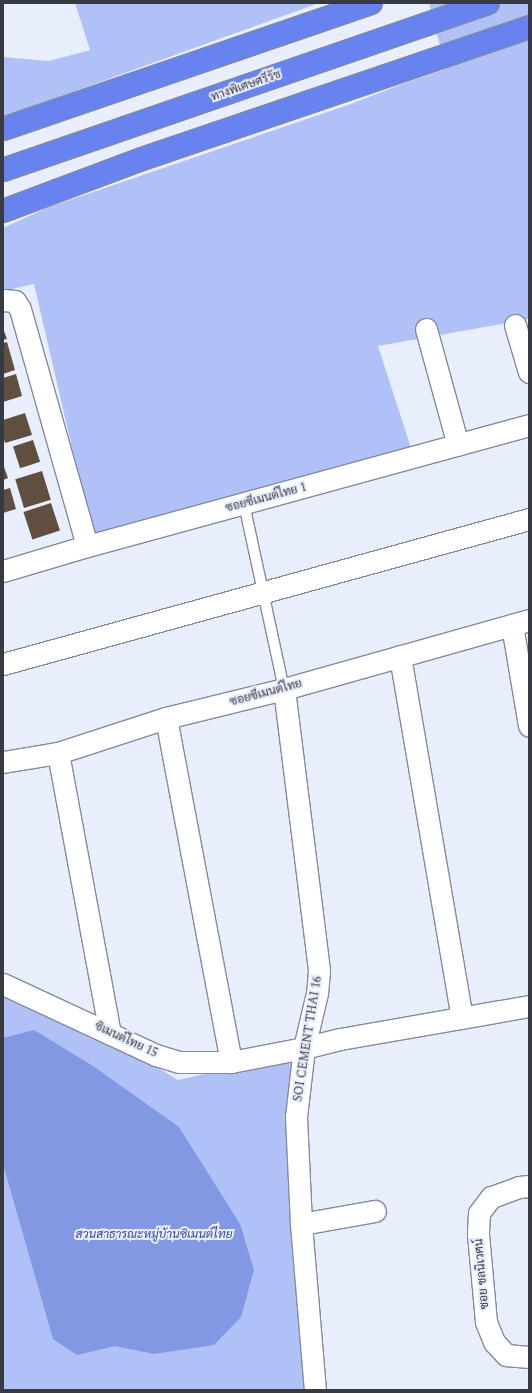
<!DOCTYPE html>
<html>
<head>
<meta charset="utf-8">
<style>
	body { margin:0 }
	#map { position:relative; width:532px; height:1393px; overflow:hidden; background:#e9eefc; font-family:Spectral,Sarabun,serif }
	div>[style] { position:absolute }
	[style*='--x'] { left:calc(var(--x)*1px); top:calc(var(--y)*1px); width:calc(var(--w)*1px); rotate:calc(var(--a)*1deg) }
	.green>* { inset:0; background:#afc1f7 }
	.water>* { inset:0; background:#8298e3 }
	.building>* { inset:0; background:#604f40; transform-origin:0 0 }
	.roads { filter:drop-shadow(1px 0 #838aa0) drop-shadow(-1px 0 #838aa0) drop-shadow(0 1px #838aa0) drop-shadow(0 -1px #838aa0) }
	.lane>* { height:10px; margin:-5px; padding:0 5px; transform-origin:5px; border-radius:5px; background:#fff }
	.street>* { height:21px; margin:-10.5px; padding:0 10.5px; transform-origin:10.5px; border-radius:10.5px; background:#fff }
	.highway>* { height:22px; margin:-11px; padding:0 11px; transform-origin:11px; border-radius:11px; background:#6783f0 }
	span { translate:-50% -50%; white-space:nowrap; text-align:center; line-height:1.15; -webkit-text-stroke:4px #e9eefc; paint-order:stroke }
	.street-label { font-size:12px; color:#373a43 }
	.park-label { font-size:12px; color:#374aa2; font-style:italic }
	.frame { position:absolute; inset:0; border:4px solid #373a43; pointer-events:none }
</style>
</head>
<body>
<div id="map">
	<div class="green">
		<i style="clip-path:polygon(75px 3px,319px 3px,3px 117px,3px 57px,49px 61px,90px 50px)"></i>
		<i style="clip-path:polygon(429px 3px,529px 3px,529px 319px,378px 346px,411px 448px,92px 534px,34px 284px,3px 291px,3px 228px,49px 207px,348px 105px,405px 83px,446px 69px)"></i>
		<i style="clip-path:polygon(3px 995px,96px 1030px,178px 1080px,302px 1052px,307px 1390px,3px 1390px)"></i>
	</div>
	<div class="water">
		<i style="clip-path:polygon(34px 1030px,93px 1066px,179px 1127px,240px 1224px,254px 1270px,241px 1317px,214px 1345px,154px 1354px,115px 1346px,77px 1355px,53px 1339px,3px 1164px,3px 1038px)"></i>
	</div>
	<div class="building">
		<i style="clip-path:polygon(3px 328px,7px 339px,3px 340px)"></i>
		<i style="clip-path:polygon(7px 342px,15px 370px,3px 374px,3px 343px)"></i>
		<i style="clip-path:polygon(16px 374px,22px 396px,3px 402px,3px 378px)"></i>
		<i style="clip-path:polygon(25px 413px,32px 435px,5px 443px,3px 435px,3px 420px)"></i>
		<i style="left:33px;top:440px;width:23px;height:21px;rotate:72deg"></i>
		<i style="clip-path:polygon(3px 464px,8px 478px,3px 480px)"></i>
		<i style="left:42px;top:471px;width:30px;height:28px;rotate:73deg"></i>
		<i style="clip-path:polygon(10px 488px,16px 509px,3px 513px,3px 490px)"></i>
		<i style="left:51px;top:503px;width:29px;height:29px;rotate:72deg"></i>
	</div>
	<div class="roads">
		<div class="lane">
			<i style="--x:244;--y:504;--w:189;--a:77.8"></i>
		</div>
		<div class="street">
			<i style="--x:3;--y:300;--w:12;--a:5"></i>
			<i style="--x:15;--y:301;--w:9;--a:58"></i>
			<i style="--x:20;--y:309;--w:246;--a:74.2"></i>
			<i style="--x:515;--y:325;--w:49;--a:73.4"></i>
			<i style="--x:426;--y:329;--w:120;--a:74.6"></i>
			<i style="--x:3;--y:571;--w:88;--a:-16.6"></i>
			<i style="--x:87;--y:546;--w:458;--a:-15.3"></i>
			<i style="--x:512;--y:625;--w:102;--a:80.4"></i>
			<i style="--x:400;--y:656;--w:367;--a:80.3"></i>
			<i style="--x:3;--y:664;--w:546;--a:-15.41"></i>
			<i style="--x:284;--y:689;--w:284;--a:82.9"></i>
			<i style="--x:319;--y:971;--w:22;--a:95"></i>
			<i style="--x:317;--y:993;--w:57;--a:103.3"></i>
			<i style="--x:304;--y:1048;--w:69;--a:96.6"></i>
			<i style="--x:296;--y:1117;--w:107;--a:87.3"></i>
			<i style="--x:301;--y:1224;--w:167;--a:85.2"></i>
			<i style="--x:166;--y:718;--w:350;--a:79.3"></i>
			<i style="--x:58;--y:753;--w:285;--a:79.5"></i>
			<i style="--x:3;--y:762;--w:56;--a:-9.3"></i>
			<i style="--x:58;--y:753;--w:114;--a:-18"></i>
			<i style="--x:166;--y:718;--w:122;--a:-13.8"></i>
			<i style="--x:284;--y:689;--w:255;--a:-15.7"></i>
			<i style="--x:3;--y:984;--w:169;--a:24.9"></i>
			<i style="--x:156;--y:1055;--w:24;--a:17"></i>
			<i style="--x:179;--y:1062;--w:52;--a:0"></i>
			<i style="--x:231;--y:1062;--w:74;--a:-10.9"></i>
			<i style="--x:304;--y:1048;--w:37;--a:-14"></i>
			<i style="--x:340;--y:1039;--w:192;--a:-9.9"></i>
			<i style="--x:529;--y:1186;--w:10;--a:174"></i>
			<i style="--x:519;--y:1187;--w:30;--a:160"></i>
			<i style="--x:491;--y:1197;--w:20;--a:127"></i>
			<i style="--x:479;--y:1213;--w:21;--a:93"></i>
			<i style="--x:478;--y:1234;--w:88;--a:84.8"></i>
			<i style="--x:486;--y:1322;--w:22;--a:68"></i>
			<i style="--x:494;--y:1342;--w:18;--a:47"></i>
			<i style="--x:506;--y:1355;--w:23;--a:5"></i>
			<i style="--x:301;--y:1224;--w:75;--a:-10"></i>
		</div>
		<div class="highway">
			<i style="--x:3;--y:129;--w:389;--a:-18.9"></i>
			<i style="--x:3;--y:170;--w:513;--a:-19"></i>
			<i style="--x:3;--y:211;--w:148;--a:-20.5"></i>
			<i style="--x:142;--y:159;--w:409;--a:-18.8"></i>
		</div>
	</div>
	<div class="street-label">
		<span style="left:246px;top:86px;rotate:-19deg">ทางพิเศษศรีรัช</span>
		<span style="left:266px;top:498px;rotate:-15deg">ซอยซีเมนต์ไทย 1</span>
		<span style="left:266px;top:693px;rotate:-15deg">ซอยซีเมนต์ไทย</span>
		<span style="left:308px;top:1039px;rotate:-81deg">SOI CEMENT THAI 16</span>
		<span style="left:126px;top:1040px;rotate:25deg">ซิเมนต์ไทย 15</span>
		<span style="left:482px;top:1274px;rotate:-95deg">ซอย ชลนิเวศน์</span>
	</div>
	<div class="park-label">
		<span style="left:154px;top:1235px">สวนสาธารณะหมู่บ้านซิเมนต์ไทย</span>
	</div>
	<div class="frame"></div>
</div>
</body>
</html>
